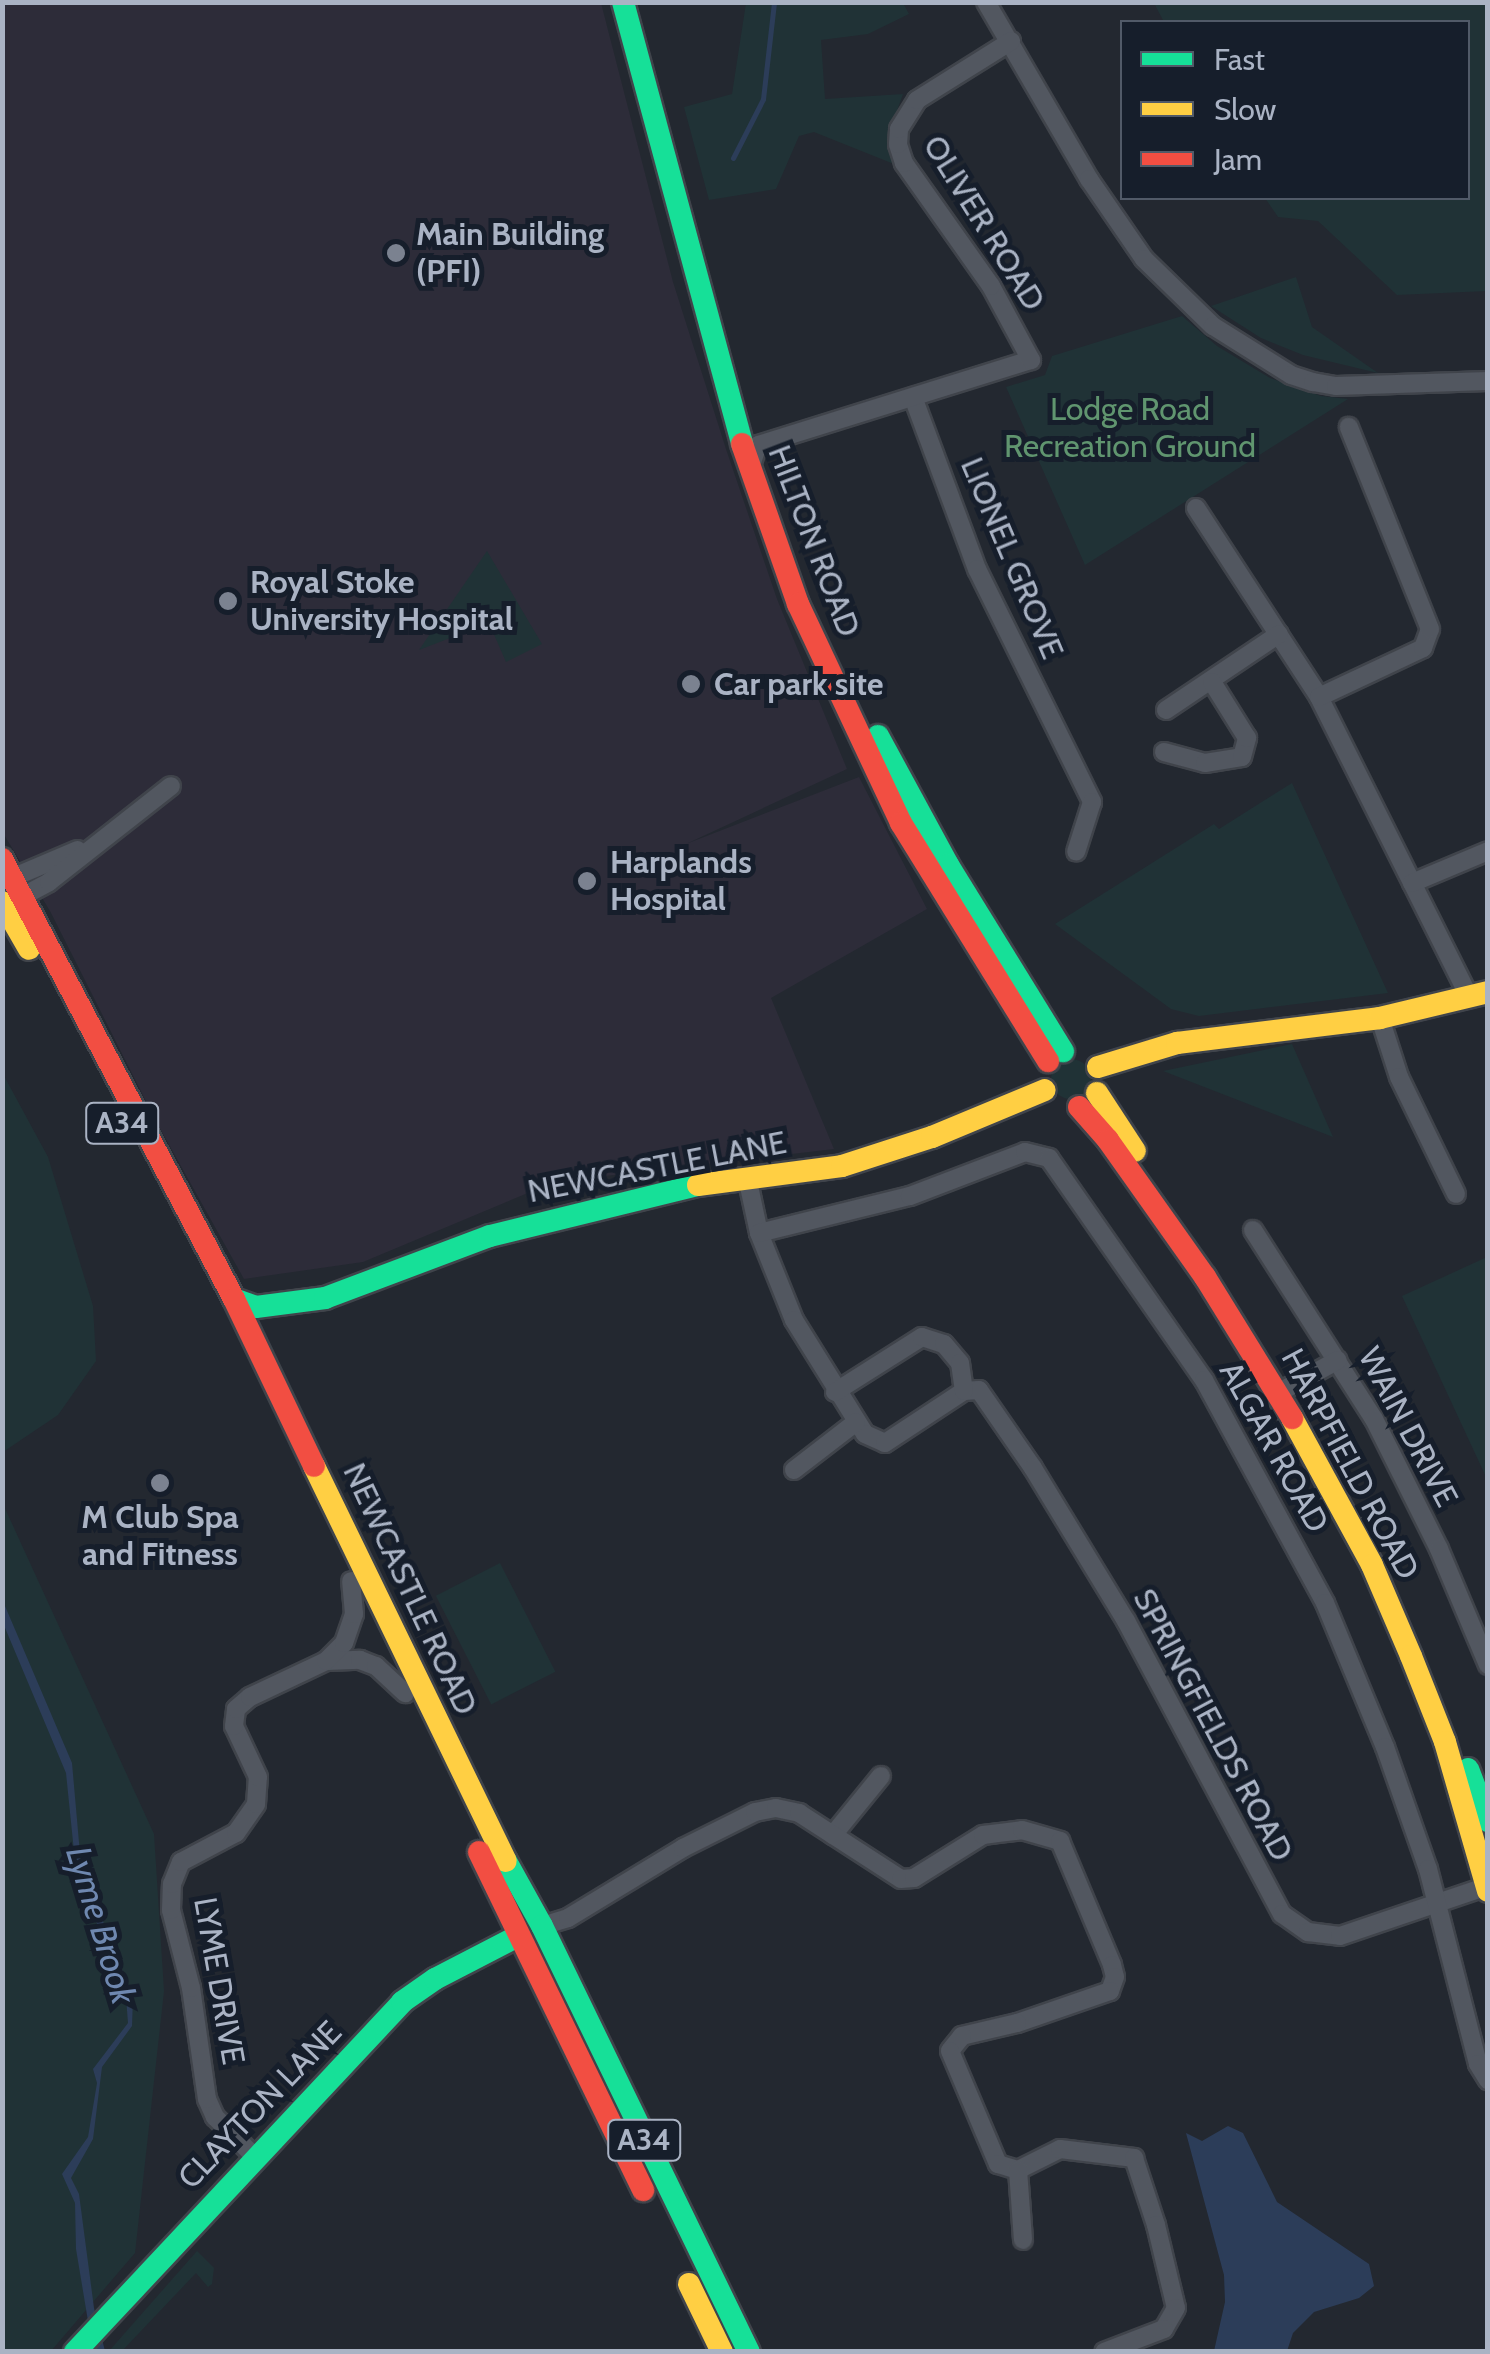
<!DOCTYPE html>
<html>
<head>
<meta charset="utf-8">
<style>
	body { margin:0 }
	#map { position:relative; width:1490px; height:2354px; overflow:hidden; background:#232830; font-family:Cabin,sans-serif }
	div>[style] { position:absolute }
	[style*='--x'] { left:calc(var(--x)*1px); top:calc(var(--y)*1px); width:calc(var(--w)*1px); rotate:calc(var(--a)*1deg) }
	.medical>* { inset:0; background:#2d2c39 }
	.green>* { inset:0; background:#203236; transform-origin:0 0 }
	.round { border-radius:50% }
	.water>* { inset:0; background:#2c3d59 }
	.stream>* { height:5px; margin:-2.5px; padding:0 2.5px; transform-origin:2.5px; border-radius:2.5px; background:#2c3d59 }
	.roads { filter:drop-shadow(2px 0 #40444b) drop-shadow(-2px 0 #40444b) drop-shadow(0 2px #40444b) drop-shadow(0 -2px #40444b) }
	.street>* { height:18px; margin:-9px; padding:0 9px; transform-origin:9px; border-radius:9px; background:#525760 }
	.fast>* { height:22px; margin:-11px; padding:0 11px; transform-origin:11px; border-radius:11px; background:#16e098 }
	.slow>* { height:22px; margin:-11px; padding:0 11px; transform-origin:11px; border-radius:11px; background:#ffcf43 }
	.jam>* { height:22px; margin:-11px; padding:0 11px; transform-origin:11px; border-radius:11px; background:#f24e42 }
	.dots>* { width:28px; height:28px; translate:-50% -50%; box-sizing:border-box; border:5px solid #161e2b; border-radius:50% }
	span { translate:-50% -50%; white-space:nowrap; text-align:center; line-height:1.15; -webkit-text-stroke:10px #161e2b; paint-order:stroke }
	.shield-label span { padding:2px 8px; background:#161e2b; border:2px solid; border-radius:8px; -webkit-text-stroke-width:0 }
	.shield-label { font-size:30px; color:#aab3c4; font-weight:700 }
	.street-label { font-size:32px; color:#aab3c4 }
	.poi-label { font-size:32px; color:#aab3c4; font-weight:700 }
	.left { translate:0 -50%; text-align:left }
	.park-label { font-size:32px; color:#60956f }
	.water-label { font-size:35px; color:#6f88b0; font-style:italic }
	.frame { position:absolute; inset:0; border:5px solid #aab3c4; pointer-events:none }
	.legend { position:absolute; left:1120px; top:20px; width:350px; height:180px; box-sizing:border-box; background:#161e2b; border:2px solid #515a68; margin:0; padding:12px 18px; list-style:none; font-size:30px; color:#aab3c4 }
	.legend li { display:flex; align-items:center; gap:20px; height:50px }
	.legend b { width:50px; border:2px solid #515a68 }
</style>
</head>
<body>
<div id="map">
	<div class="medical">
		<i style="clip-path:polygon(3px 3px,601px 3px,673px 282px,726px 449px,777px 599px,847px 769px,686px 844px,859px 777px,927px 909px,771px 998px,834px 1149px,554px 1182px,363px 1262px,244px 1279px,158px 1125px,50px 911px,3px 833px)"></i>
	</div>
	<div class="green">
		<i style="clip-path:polygon(746px 3px,903px 3px,909px 14px,868px 34px,821px 40px,825px 99px,903px 94px,888px 136px,894px 164px,814px 132px,799px 136px,776px 189px,709px 200px,684px 107px,732px 94px)"></i>
		<i style="clip-path:polygon(1154px 3px,1487px 3px,1487px 291px,1397px 295px,1318px 221px,1278px 217px,1265px 198px,1468px 198px,1468px 22px,1164px 22px)"></i>
		<i style="clip-path:polygon(1296px 277px,1312px 327px,1378px 373px,1303px 355px,1261px 338px,1211px 306px)"></i>
		<i style="clip-path:polygon(1182px 316px,1217px 346px,1270px 378px,1321px 396px,1348px 399px,1085px 565px,1006px 387px,1045px 375px,1052px 356px)"></i>
		<i style="clip-path:polygon(487px 551px,542px 644px,506px 662px,489px 623px,419px 650px)"></i>
		<i style="clip-path:polygon(1292px 783px,1388px 993px,1199px 1016px,1171px 1009px,1055px 924px,1214px 824px,1219px 829px)"></i>
		<i style="clip-path:polygon(1292px 1044px,1333px 1137px,1163px 1071px)"></i>
		<i class="round" style="left:1051px;top:1059px;width:40px;height:40px"></i>
		<i style="clip-path:polygon(3px 1074px,48px 1157px,93px 1306px,96px 1361px,58px 1415px,3px 1452px)"></i>
		<i style="clip-path:polygon(1487px 1257px,1487px 1479px,1402px 1296px)"></i>
		<i style="clip-path:polygon(3px 1504px,154px 1834px,164px 1991px,135px 2253px,51px 2351px,3px 2351px)"></i>
		<i style="left:500px;top:1563px;width:122px;height:72px;rotate:63deg"></i>
		<i style="clip-path:polygon(197px 2251px,214px 2268px,212px 2284px,208px 2287px,196px 2273px,122px 2351px,109px 2351px)"></i>
	</div>
	<div class="water">
		<i style="clip-path:polygon(2px 1599px,72px 1763px,81px 1865px,133px 1998px,132px 2026px,102px 2067px,93px 2139px,71px 2178px,79px 2194px,94px 2308px,105px 2351px,93px 2351px,76px 2249px,75px 2203px,62px 2174px,88px 2137px,97px 2083px,93px 2069px,128px 2023px,126px 1997px,76px 1871px,66px 1773px,3px 1623px)"></i>
		<i style="clip-path:polygon(1228px 2126px,1243px 2133px,1277px 2202px,1369px 2264px,1374px 2286px,1359px 2298px,1314px 2312px,1293px 2333px,1287px 2351px,1214px 2351px,1225px 2302px,1224px 2275px,1186px 2133px,1202px 2141px)"></i>
	</div>
	<div class="stream">
		<i style="--x:733;--y:158;--w:66;--a:-63"></i>
		<i style="--x:763;--y:99;--w:98;--a:-83.5"></i>
	</div>
	<div class="roads">
		<div class="street">
			<i style="--x:986;--y:2;--w:205;--a:59.8"></i>
			<i style="--x:1089;--y:179;--w:97;--a:55.5"></i>
			<i style="--x:1144;--y:259;--w:96;--a:44.2"></i>
			<i style="--x:1213;--y:326;--w:92;--a:32.1"></i>
			<i style="--x:1291;--y:375;--w:23;--a:18"></i>
			<i style="--x:1313;--y:382;--w:23;--a:10"></i>
			<i style="--x:1336;--y:386;--w:152;--a:-1.9"></i>
			<i style="--x:913;--y:397;--w:184;--a:69.6"></i>
			<i style="--x:977;--y:569;--w:260;--a:63.7"></i>
			<i style="--x:1092;--y:802;--w:52;--a:107.7"></i>
			<i style="--x:750;--y:468;--w:24;--a:-71"></i>
			<i style="--x:758;--y:445;--w:286;--a:-17.3"></i>
			<i style="--x:1031;--y:360;--w:84;--a:-118.4"></i>
			<i style="--x:991;--y:286;--w:151;--a:-125.3"></i>
			<i style="--x:904;--y:163;--w:20;--a:-108"></i>
			<i style="--x:898;--y:144;--w:15;--a:-86"></i>
			<i style="--x:899;--y:129;--w:34;--a:-58"></i>
			<i style="--x:917;--y:100;--w:111;--a:-32.1"></i>
			<i style="--x:1196;--y:508;--w:225;--a:56.9"></i>
			<i style="--x:1319;--y:697;--w:335;--a:63.4"></i>
			<i style="--x:1319;--y:697;--w:115;--a:-25.2"></i>
			<i style="--x:1423;--y:648;--w:20;--a:-70"></i>
			<i style="--x:1430;--y:629;--w:218;--a:-111.9"></i>
			<i style="--x:1166;--y:710;--w:136;--a:-33.9"></i>
			<i style="--x:1164;--y:752;--w:42;--a:15"></i>
			<i style="--x:1205;--y:763;--w:37;--a:-9"></i>
			<i style="--x:1242;--y:757;--w:20;--a:-75"></i>
			<i style="--x:1247;--y:738;--w:66;--a:-122"></i>
			<i style="--x:14;--y:877;--w:69;--a:-22.9"></i>
			<i style="--x:1412;--y:883;--w:82;--a:-22.8"></i>
			<i style="--x:25;--y:895;--w:27;--a:-28"></i>
			<i style="--x:49;--y:882;--w:155;--a:-38.2"></i>
			<i style="--x:1380;--y:1018;--w:62;--a:72.1"></i>
			<i style="--x:1399;--y:1077;--w:130;--a:64"></i>
			<i style="--x:747;--y:1177;--w:57;--a:77.9"></i>
			<i style="--x:759;--y:1233;--w:94;--a:68.1"></i>
			<i style="--x:794;--y:1320;--w:134;--a:58.1"></i>
			<i style="--x:865;--y:1434;--w:22;--a:24"></i>
			<i style="--x:885;--y:1443;--w:95;--a:-33.4"></i>
			<i style="--x:964;--y:1391;--w:15;--a:-4"></i>
			<i style="--x:979;--y:1390;--w:95;--a:55.3"></i>
			<i style="--x:1033;--y:1468;--w:179;--a:58.7"></i>
			<i style="--x:1126;--y:1621;--w:332;--a:62"></i>
			<i style="--x:1282;--y:1914;--w:32;--a:35"></i>
			<i style="--x:1308;--y:1932;--w:32;--a:7"></i>
			<i style="--x:1340;--y:1936;--w:156;--a:-18.7"></i>
			<i style="--x:1253;--y:1230;--w:224;--a:57.4"></i>
			<i style="--x:1374;--y:1419;--w:145;--a:63.4"></i>
			<i style="--x:1439;--y:1549;--w:126;--a:67.1"></i>
			<i style="--x:759;--y:1233;--w:155;--a:-13.8"></i>
			<i style="--x:910;--y:1196;--w:123;--a:-20.9"></i>
			<i style="--x:1025;--y:1152;--w:25;--a:14"></i>
			<i style="--x:1049;--y:1158;--w:271;--a:55.1"></i>
			<i style="--x:1204;--y:1380;--w:254;--a:61.5"></i>
			<i style="--x:1325;--y:1603;--w:156;--a:67.4"></i>
			<i style="--x:1385;--y:1747;--w:129;--a:70.6"></i>
			<i style="--x:1428;--y:1869;--w:201;--a:75.6"></i>
			<i style="--x:1478;--y:2064;--w:19;--a:58"></i>
			<i style="--x:835;--y:1392;--w:103;--a:-32.3"></i>
			<i style="--x:922;--y:1337;--w:23;--a:18"></i>
			<i style="--x:944;--y:1344;--w:25;--a:50"></i>
			<i style="--x:960;--y:1363;--w:28;--a:82"></i>
			<i style="--x:1278;--y:1393;--w:68;--a:-28.8"></i>
			<i style="--x:794;--y:1470;--w:78;--a:-37.7"></i>
			<i style="--x:326;--y:1661;--w:34;--a:-2"></i>
			<i style="--x:360;--y:1660;--w:17;--a:21"></i>
			<i style="--x:376;--y:1666;--w:40;--a:43"></i>
			<i style="--x:833;--y:1835;--w:76;--a:-50.9"></i>
			<i style="--x:542;--y:1926;--w:27;--a:-17"></i>
			<i style="--x:568;--y:1918;--w:135;--a:-31.3"></i>
			<i style="--x:683;--y:1848;--w:80;--a:-26.6"></i>
			<i style="--x:755;--y:1812;--w:21;--a:-11"></i>
			<i style="--x:776;--y:1808;--w:24;--a:12"></i>
			<i style="--x:799;--y:1813;--w:121;--a:32.9"></i>
			<i style="--x:901;--y:1879;--w:13;--a:-4"></i>
			<i style="--x:914;--y:1878;--w:81;--a:-31.9"></i>
			<i style="--x:983;--y:1835;--w:39;--a:-7"></i>
			<i style="--x:1022;--y:1830;--w:40;--a:16"></i>
			<i style="--x:1060;--y:1841;--w:134;--a:67.2"></i>
			<i style="--x:1112;--y:1965;--w:12;--a:76"></i>
			<i style="--x:1115;--y:1977;--w:15;--a:110"></i>
			<i style="--x:1110;--y:1991;--w:98;--a:161"></i>
			<i style="--x:1017;--y:2023;--w:57;--a:166.7"></i>
			<i style="--x:962;--y:2036;--w:19;--a:129"></i>
			<i style="--x:950;--y:2051;--w:123;--a:67"></i>
			<i style="--x:998;--y:2164;--w:21;--a:17"></i>
			<i style="--x:1018;--y:2170;--w:47;--a:-26.6"></i>
			<i style="--x:1060;--y:2149;--w:75;--a:6.9"></i>
			<i style="--x:1134;--y:2158;--w:71;--a:71.8"></i>
			<i style="--x:1156;--y:2225;--w:85;--a:76.5"></i>
			<i style="--x:1176;--y:2308;--w:24;--a:120"></i>
			<i style="--x:1164;--y:2329;--w:64;--a:159"></i>
			<i style="--x:255;--y:2157;--w:57;--a:-135"></i>
			<i style="--x:215;--y:2117;--w:20;--a:-114"></i>
			<i style="--x:207;--y:2099;--w:112;--a:-98.2"></i>
			<i style="--x:191;--y:1988;--w:81;--a:-104.4"></i>
			<i style="--x:171;--y:1910;--w:26;--a:-88"></i>
			<i style="--x:172;--y:1884;--w:24;--a:-68"></i>
			<i style="--x:181;--y:1862;--w:62;--a:-27.8"></i>
			<i style="--x:236;--y:1833;--w:35;--a:-55"></i>
			<i style="--x:256;--y:1804;--w:27;--a:-86"></i>
			<i style="--x:258;--y:1777;--w:56;--a:-115.2"></i>
			<i style="--x:234;--y:1726;--w:17;--a:-83"></i>
			<i style="--x:236;--y:1709;--w:18;--a:-41"></i>
			<i style="--x:250;--y:1697;--w:84;--a:-25.3"></i>
			<i style="--x:326;--y:1661;--w:25;--a:-45"></i>
			<i style="--x:344;--y:1643;--w:31;--a:-71"></i>
			<i style="--x:354;--y:1614;--w:33;--a:-95"></i>
			<i style="--x:1018;--y:2170;--w:70;--a:85.9"></i>
		</div>
		<div class="fast">
			<i style="--x:623;--y:2;--w:458;--a:74.9"></i>
			<i style="--x:878;--y:736;--w:147;--a:61.5"></i>
			<i style="--x:948;--y:865;--w:219;--a:58.3"></i>
			<i style="--x:234;--y:1299;--w:23;--a:20"></i>
			<i style="--x:256;--y:1307;--w:70;--a:-7.4"></i>
			<i style="--x:325;--y:1298;--w:176;--a:-20.6"></i>
			<i style="--x:490;--y:1236;--w:214;--a:-13.8"></i>
			<i style="--x:1468;--y:1769;--w:56;--a:69"></i>
			<i style="--x:506;--y:1861;--w:74;--a:61"></i>
			<i style="--x:542;--y:1926;--w:474;--a:64.1"></i>
			<i style="--x:75;--y:2352;--w:479;--a:-46.9"></i>
			<i style="--x:402;--y:2002;--w:40;--a:-34.9"></i>
			<i style="--x:435;--y:1979;--w:93;--a:-27.4"></i>
		</div>
		<div class="slow">
			<i style="--x:2;--y:902;--w:54;--a:60.1"></i>
			<i style="--x:1098;--y:1067;--w:83;--a:-16.9"></i>
			<i style="--x:1177;--y:1043;--w:205;--a:-7"></i>
			<i style="--x:1380;--y:1018;--w:111;--a:-13.5"></i>
			<i style="--x:1097;--y:1093;--w:69;--a:56.8"></i>
			<i style="--x:698;--y:1185;--w:145;--a:-7.5"></i>
			<i style="--x:842;--y:1166;--w:95;--a:-17.9"></i>
			<i style="--x:932;--y:1137;--w:122;--a:-22.6"></i>
			<i style="--x:1292;--y:1418;--w:167;--a:61.4"></i>
			<i style="--x:1372;--y:1565;--w:99;--a:66.8"></i>
			<i style="--x:1411;--y:1656;--w:92;--a:68.4"></i>
			<i style="--x:1445;--y:1742;--w:155;--a:73.9"></i>
			<i style="--x:314;--y:1466;--w:439;--a:64.1"></i>
			<i style="--x:689;--y:2284;--w:76;--a:64.1"></i>
		</div>
		<div class="jam">
			<i style="--x:742;--y:444;--w:170;--a:70.7"></i>
			<i style="--x:798;--y:604;--w:242;--a:64.8"></i>
			<i style="--x:901;--y:823;--w:280;--a:58.3"></i>
			<i style="--x:2;--y:859;--w:497;--a:62.2"></i>
			<i style="--x:234;--y:1299;--w:185;--a:64.4"></i>
			<i style="--x:1079;--y:1107;--w:44;--a:48.7"></i>
			<i style="--x:1108;--y:1140;--w:168;--a:54.7"></i>
			<i style="--x:1205;--y:1277;--w:166;--a:58.3"></i>
			<i style="--x:479;--y:1852;--w:376;--a:64.1"></i>
		</div>
	</div>
	<div class="dots">
		<i style="left:396px;top:253px;background:#7b8290"></i>
		<i style="left:228px;top:601px;background:#7b8290"></i>
		<i style="left:691px;top:684px;background:#7b8290"></i>
		<i style="left:587px;top:881px;background:#7b8290"></i>
		<i style="left:160px;top:1483px;background:#7b8290"></i>
	</div>
	<div class="shield-label">
		<span style="left:122px;top:1123px">A34</span>
		<span style="left:644px;top:2140px">A34</span>
	</div>
	<div class="street-label">
		<span style="left:984px;top:223px;rotate:58deg">OLIVER ROAD</span>
		<span style="left:814px;top:541px;rotate:69deg">HILTON ROAD</span>
		<span style="left:1012px;top:558px;rotate:67deg">LIONEL GROVE</span>
		<span style="left:657px;top:1167px;rotate:-11deg">NEWCASTLE LANE</span>
		<span style="left:1408px;top:1427px;rotate:62deg">WAIN DRIVE</span>
		<span style="left:1274px;top:1447px;rotate:61deg">ALGAR ROAD</span>
		<span style="left:1350px;top:1464px;rotate:62deg">HARPFIELD ROAD</span>
		<span style="left:410px;top:1589px;rotate:65deg">NEWCASTLE ROAD</span>
		<span style="left:1213px;top:1725px;rotate:62deg">SPRINGFIELDS ROAD</span>
		<span style="left:219px;top:1981px;rotate:80deg">LYME DRIVE</span>
		<span style="left:260px;top:2105px;rotate:-46deg">CLAYTON LANE</span>
	</div>
	<div class="poi-label">
		<span class="left" style="left:416px;top:253px">Main Building<br>(PFI)</span>
		<span class="left" style="left:250px;top:601px">Royal Stoke<br>University Hospital</span>
		<span class="left" style="left:714px;top:684px">Car park site</span>
		<span class="left" style="left:610px;top:881px">Harplands<br>Hospital</span>
		<span style="left:160px;top:1536px">M Club Spa<br>and Fitness</span>
	</div>
	<div class="park-label">
		<span style="left:1130px;top:428px">Lodge Road<br>Recreation Ground</span>
	</div>
	<div class="water-label">
		<span style="left:101px;top:1925px;rotate:73deg">Lyme Brook</span>
	</div>
	<div class="frame"></div>
	<ul class="legend">
	<li><b style="height:12px;background:#16e098"></b>Fast</li>
	<li><b style="height:12px;background:#ffcf43"></b>Slow</li>
	<li><b style="height:12px;background:#f24e42"></b>Jam</li>
	</ul>
</div>
</body>
</html>
